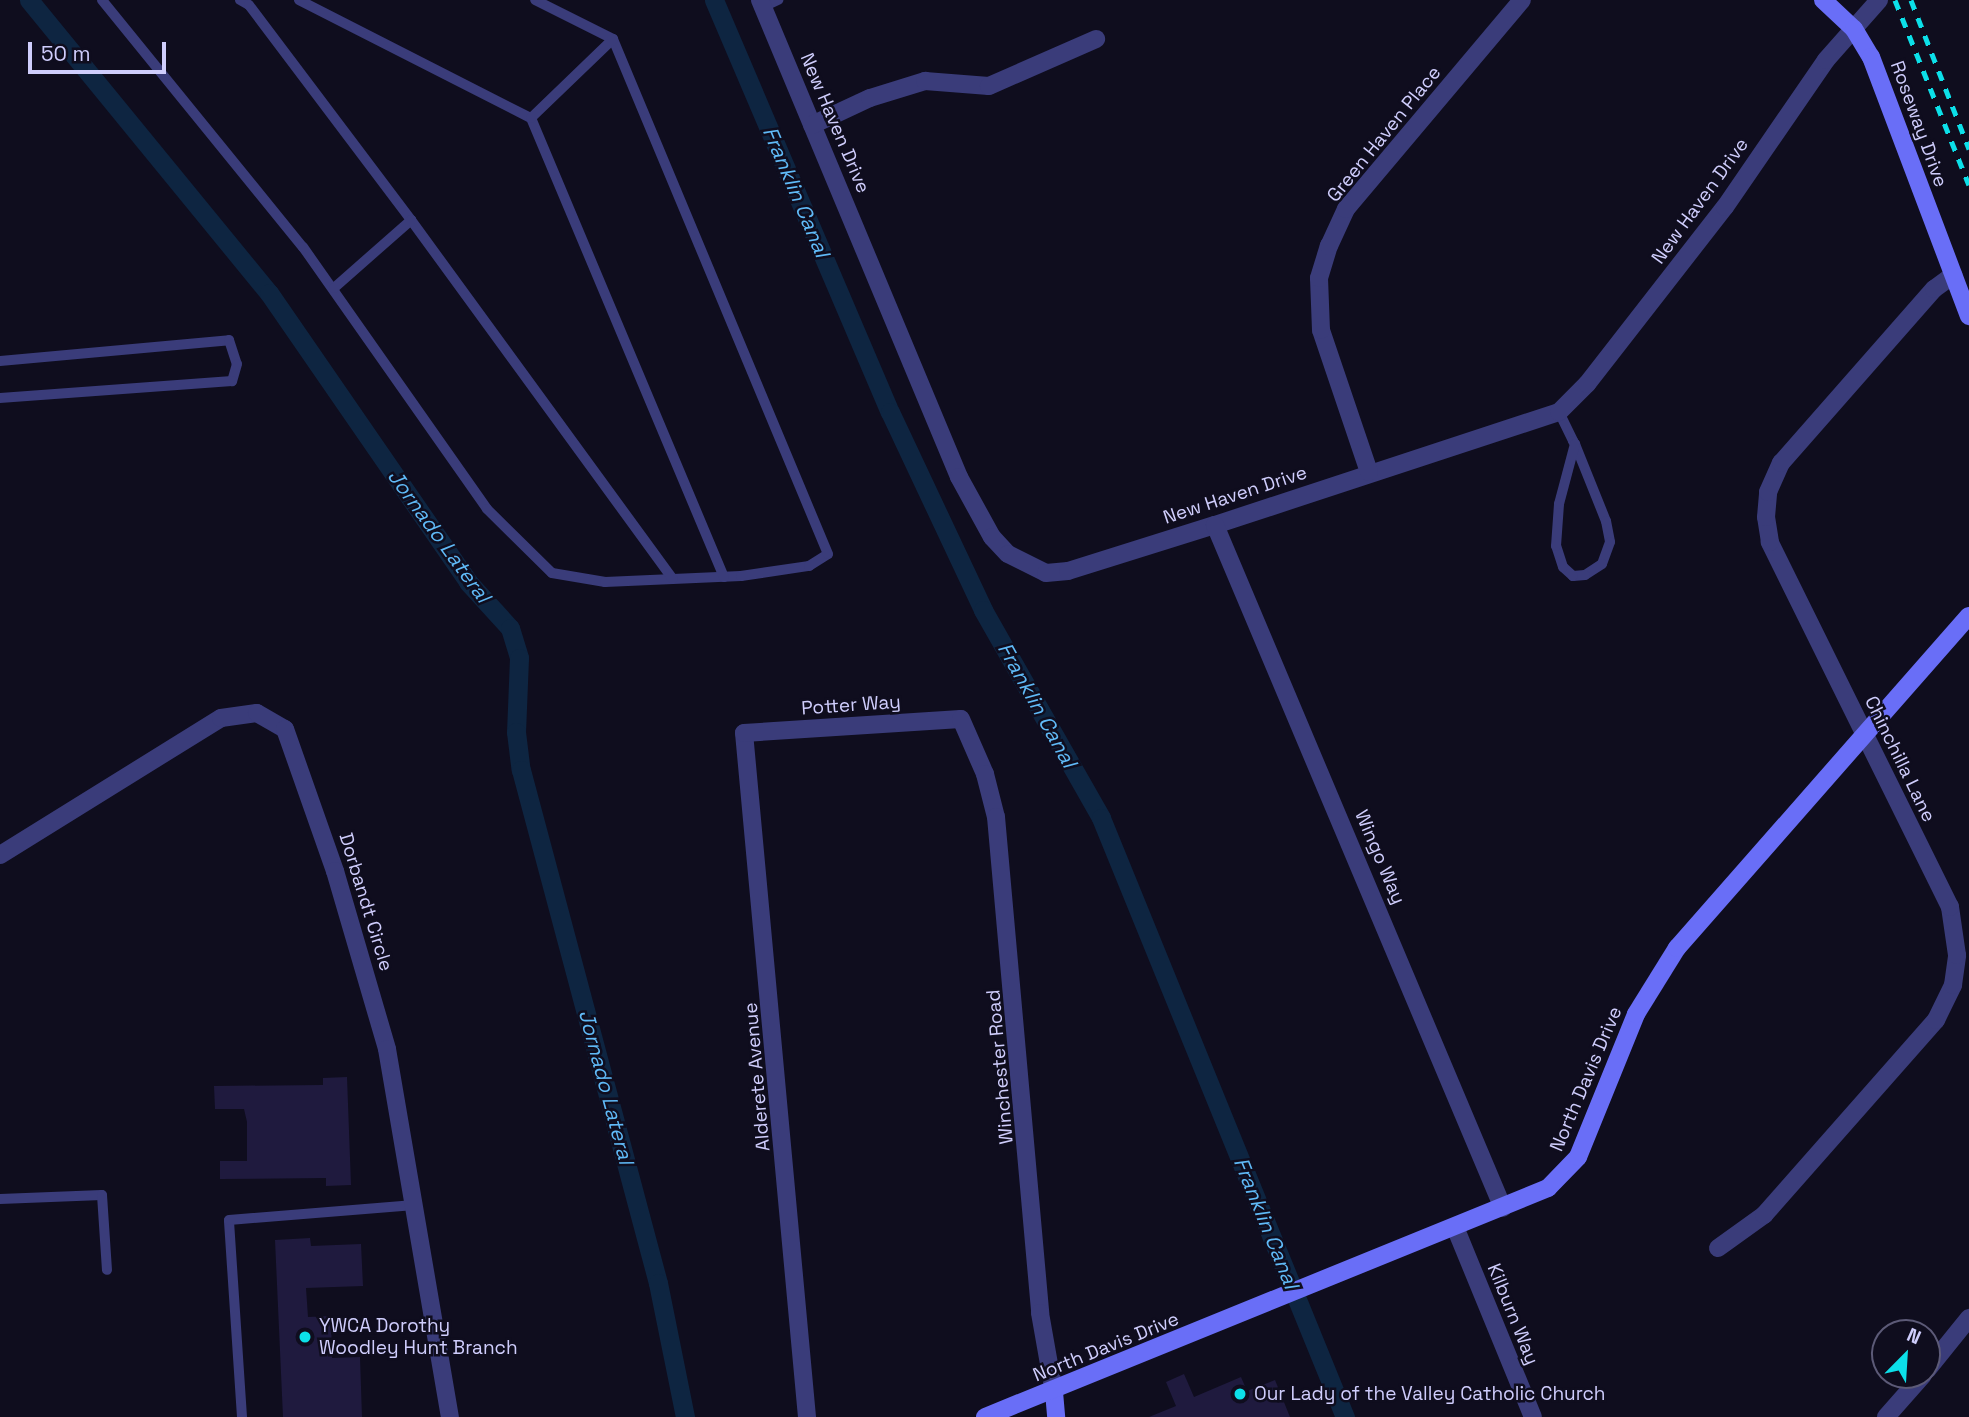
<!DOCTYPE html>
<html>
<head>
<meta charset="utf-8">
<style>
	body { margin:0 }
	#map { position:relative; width:1969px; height:1417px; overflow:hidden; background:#0f0d1e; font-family:"Space Grotesk",sans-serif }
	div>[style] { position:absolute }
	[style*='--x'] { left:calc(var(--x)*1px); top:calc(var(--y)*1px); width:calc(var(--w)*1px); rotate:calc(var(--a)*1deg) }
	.canal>* { height:19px; margin:-9.5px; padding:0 9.5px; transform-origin:9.5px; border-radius:9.5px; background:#0e2541 }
	.building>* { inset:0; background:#1f1a3e }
	.lane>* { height:10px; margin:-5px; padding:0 5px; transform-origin:5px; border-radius:5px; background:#3a3c7a }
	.street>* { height:18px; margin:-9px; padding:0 9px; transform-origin:9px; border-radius:9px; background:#3a3c7a }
	.secondary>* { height:18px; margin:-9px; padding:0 9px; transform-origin:9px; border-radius:9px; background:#696ef7 }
	.rail>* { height:5px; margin-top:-2.5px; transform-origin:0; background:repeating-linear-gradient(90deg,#0ce0e9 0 10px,transparent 0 19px) }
	.dots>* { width:19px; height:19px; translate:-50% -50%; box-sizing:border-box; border:4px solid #0f0d1e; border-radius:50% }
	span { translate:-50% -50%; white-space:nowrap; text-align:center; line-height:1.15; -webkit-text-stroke:5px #0f0d1e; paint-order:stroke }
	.street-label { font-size:19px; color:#cfcdfc }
	.poi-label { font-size:19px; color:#cfcdfc }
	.left { translate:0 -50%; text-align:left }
	.water-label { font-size:21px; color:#60baf7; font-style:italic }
	.north { position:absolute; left:1871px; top:1319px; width:70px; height:70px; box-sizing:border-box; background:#0f0d1e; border:2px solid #5c5a77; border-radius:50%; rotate:24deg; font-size:19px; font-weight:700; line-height:28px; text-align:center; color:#cfcdfc }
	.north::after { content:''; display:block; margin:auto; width:24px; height:32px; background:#0ce0e9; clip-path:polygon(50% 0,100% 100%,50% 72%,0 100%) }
	.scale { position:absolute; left:28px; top:42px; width:138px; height:32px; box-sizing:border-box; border:4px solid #cfcdfc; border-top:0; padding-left:9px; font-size:21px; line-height:24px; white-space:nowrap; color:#cfcdfc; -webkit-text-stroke:5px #0f0d1e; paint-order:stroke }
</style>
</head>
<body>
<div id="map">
	<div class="canal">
		<i style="--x:29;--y:0;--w:379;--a:50.7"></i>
		<i style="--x:269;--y:293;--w:351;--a:55.4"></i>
		<i style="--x:468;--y:582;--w:62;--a:47.6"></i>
		<i style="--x:510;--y:628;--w:31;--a:73"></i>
		<i style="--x:519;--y:658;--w:74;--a:92.3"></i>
		<i style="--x:516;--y:732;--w:38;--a:83"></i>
		<i style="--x:521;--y:770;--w:531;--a:75.05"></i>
		<i style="--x:658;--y:1283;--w:137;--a:78.6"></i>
		<i style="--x:714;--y:0;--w:448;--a:66.9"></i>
		<i style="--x:890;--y:412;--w:219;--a:64.8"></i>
		<i style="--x:983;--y:610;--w:239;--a:60.4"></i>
		<i style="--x:1101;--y:818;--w:647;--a:67.84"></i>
	</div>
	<div class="building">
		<i style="clip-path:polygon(347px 1077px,351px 1185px,326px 1186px,326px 1178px,220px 1179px,220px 1161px,247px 1161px,247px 1122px,244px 1109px,215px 1109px,214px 1086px,323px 1085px,323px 1078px)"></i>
		<i style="clip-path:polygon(310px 1238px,311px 1246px,361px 1244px,363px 1286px,306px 1288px,308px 1317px,331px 1316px,332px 1358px,360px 1357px,362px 1417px,283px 1417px,275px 1240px)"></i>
		<i style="clip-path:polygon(1184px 1374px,1194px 1397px,1241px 1377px,1247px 1391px,1275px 1380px,1290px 1417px,1149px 1417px,1176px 1406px,1166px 1382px)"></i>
	</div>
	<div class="lane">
		<i style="--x:102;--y:0;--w:318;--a:50.9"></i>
		<i style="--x:303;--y:247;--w:320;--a:54.9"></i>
		<i style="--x:487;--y:509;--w:91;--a:44.6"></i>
		<i style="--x:552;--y:573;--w:54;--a:9.6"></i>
		<i style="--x:605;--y:582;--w:136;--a:-2.5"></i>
		<i style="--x:741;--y:576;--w:69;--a:-8.4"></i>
		<i style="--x:809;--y:566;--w:22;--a:-32"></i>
		<i style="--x:828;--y:554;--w:558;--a:-112.66"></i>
		<i style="--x:613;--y:39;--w:87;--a:-153.4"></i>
		<i style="--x:240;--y:0;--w:10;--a:29"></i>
		<i style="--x:249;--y:5;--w:269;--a:53"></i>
		<i style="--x:411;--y:220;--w:444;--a:53.9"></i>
		<i style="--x:299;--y:0;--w:260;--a:27"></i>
		<i style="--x:531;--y:118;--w:498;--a:67.2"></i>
		<i style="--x:763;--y:7;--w:17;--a:-25"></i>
		<i style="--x:531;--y:118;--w:114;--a:-43.9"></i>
		<i style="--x:334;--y:288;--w:103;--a:-41.4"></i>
		<i style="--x:0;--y:361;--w:230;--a:-5.2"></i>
		<i style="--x:229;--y:340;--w:25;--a:72"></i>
		<i style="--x:237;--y:364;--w:18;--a:106"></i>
		<i style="--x:232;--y:381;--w:233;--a:175.8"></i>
		<i style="--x:1559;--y:412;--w:32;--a:64"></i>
		<i style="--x:1573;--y:441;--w:4;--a:56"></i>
		<i style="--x:1575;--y:444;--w:83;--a:68.1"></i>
		<i style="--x:1606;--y:521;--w:21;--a:79"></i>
		<i style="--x:1610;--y:542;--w:23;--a:110"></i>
		<i style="--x:1602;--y:564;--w:20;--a:147"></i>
		<i style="--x:1585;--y:575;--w:12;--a:175"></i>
		<i style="--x:1573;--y:576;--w:13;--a:-138"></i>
		<i style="--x:1563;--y:567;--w:22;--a:-108"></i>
		<i style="--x:1556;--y:546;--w:42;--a:-85.9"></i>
		<i style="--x:1559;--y:504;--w:62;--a:-75.1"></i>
		<i style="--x:0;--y:1199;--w:102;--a:-2.2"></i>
		<i style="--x:102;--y:1195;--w:75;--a:86.2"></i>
		<i style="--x:242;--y:1417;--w:197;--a:-93.8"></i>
		<i style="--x:229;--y:1220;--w:186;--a:-4.6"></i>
	</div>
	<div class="street">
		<i style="--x:760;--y:0;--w:517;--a:67.35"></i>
		<i style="--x:959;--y:477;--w:68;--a:61.2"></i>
		<i style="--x:992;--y:537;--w:23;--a:47"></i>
		<i style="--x:1008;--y:554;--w:42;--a:26.6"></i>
		<i style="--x:1046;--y:573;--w:22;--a:-5"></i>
		<i style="--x:1068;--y:571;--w:154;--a:-17.4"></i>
		<i style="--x:1215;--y:525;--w:362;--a:-18.2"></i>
		<i style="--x:1559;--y:412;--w:40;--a:-45"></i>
		<i style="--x:1587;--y:384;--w:224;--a:-52.1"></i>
		<i style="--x:1725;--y:207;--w:178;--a:-55.5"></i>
		<i style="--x:1826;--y:60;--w:80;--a:-48.5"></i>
		<i style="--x:812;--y:125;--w:64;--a:-25"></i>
		<i style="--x:870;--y:98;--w:58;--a:-17.2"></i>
		<i style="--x:925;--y:81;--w:64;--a:4.5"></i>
		<i style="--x:989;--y:86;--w:117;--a:-23.7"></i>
		<i style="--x:1369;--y:472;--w:150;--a:-108.7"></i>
		<i style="--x:1321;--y:330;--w:52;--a:-92.2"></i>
		<i style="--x:1319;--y:278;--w:34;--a:-73"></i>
		<i style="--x:1329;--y:246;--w:41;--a:-65.3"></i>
		<i style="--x:1346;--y:209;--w:273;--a:-49.9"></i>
		<i style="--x:1215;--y:525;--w:741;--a:67.14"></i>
		<i style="--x:0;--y:855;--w:260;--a:-31.8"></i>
		<i style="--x:221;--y:718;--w:36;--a:-8"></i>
		<i style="--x:257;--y:713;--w:32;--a:30"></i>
		<i style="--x:285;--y:729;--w:151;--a:70.6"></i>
		<i style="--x:335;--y:871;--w:185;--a:73.7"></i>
		<i style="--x:387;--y:1049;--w:373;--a:80.3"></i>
		<i style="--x:1455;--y:1227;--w:205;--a:67.7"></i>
		<i style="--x:1718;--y:1248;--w:57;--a:-35.7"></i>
		<i style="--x:1764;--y:1215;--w:260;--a:-48.6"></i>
		<i style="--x:1936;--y:1020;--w:39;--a:-64"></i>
		<i style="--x:1953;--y:985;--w:30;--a:-82"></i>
		<i style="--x:1957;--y:955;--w:49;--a:-98.3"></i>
		<i style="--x:1950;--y:907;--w:407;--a:-116.3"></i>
		<i style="--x:1770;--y:542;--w:25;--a:-99"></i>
		<i style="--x:1766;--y:517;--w:25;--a:-85"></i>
		<i style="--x:1768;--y:492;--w:32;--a:-66"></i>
		<i style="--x:1781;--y:463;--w:232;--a:-48.7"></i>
		<i style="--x:1934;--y:289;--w:24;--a:-36"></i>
		<i style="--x:1927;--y:1370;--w:67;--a:-51.1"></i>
		<i style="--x:807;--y:1417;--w:687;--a:-95.26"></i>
		<i style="--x:744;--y:733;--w:217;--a:-3.7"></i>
		<i style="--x:961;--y:719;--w:60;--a:66.4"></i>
		<i style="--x:985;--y:774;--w:44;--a:75.7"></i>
		<i style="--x:996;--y:817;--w:498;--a:84.9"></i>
		<i style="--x:1040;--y:1313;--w:80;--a:80"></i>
		<i style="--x:1886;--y:1417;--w:56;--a:-48.6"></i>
	</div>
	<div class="secondary">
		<i style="--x:1823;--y:0;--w:42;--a:43.1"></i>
		<i style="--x:1854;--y:29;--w:33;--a:59"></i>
		<i style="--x:1871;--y:57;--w:277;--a:69.3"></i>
		<i style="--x:1054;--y:1392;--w:25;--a:85"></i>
		<i style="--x:985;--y:1417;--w:608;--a:-22.13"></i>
		<i style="--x:1548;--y:1188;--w:43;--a:-45.9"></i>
		<i style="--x:1578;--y:1157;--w:154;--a:-67.9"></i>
		<i style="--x:1636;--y:1014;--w:78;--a:-58.2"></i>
		<i style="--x:1677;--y:948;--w:442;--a:-48.7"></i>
	</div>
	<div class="rail">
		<i style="--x:1895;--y:0;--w:199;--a:68.2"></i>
		<i style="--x:1911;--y:0;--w:160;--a:68.7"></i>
	</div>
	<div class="dots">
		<i style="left:305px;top:1337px;background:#0ce0e9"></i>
		<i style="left:1240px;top:1394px;background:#0ce0e9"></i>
	</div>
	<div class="street-label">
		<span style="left:835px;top:123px;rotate:67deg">New Haven Drive</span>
		<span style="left:1919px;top:124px;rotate:70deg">Roseway Drive</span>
		<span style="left:1384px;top:134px;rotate:-51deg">Green Haven Place</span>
		<span style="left:1700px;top:201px;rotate:-54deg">New Haven Drive</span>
		<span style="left:1235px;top:495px;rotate:-18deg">New Haven Drive</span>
		<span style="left:851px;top:705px;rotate:-4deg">Potter Way</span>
		<span style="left:1900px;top:759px;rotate:64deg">Chinchilla Lane</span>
		<span style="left:1380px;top:857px;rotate:67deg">Wingo Way</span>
		<span style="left:366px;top:902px;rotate:73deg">Dorbandt Circle</span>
		<span style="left:1000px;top:1067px;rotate:-95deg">Winchester Road</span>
		<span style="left:757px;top:1077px;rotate:-95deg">Alderete Avenue</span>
		<span style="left:1586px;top:1079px;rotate:-67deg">North Davis Drive</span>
		<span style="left:1513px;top:1314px;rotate:68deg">Kilburn Way</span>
		<span style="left:1106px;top:1347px;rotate:-22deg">North Davis Drive</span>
	</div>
	<div class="poi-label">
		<span class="left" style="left:319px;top:1337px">YWCA Dorothy<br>Woodley Hunt Branch</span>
		<span class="left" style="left:1254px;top:1394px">Our Lady of the Valley Catholic Church</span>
	</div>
	<div class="water-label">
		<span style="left:796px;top:192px;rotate:67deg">Franklin Canal</span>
		<span style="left:439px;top:536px;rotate:54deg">Jornado Lateral</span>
		<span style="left:1037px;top:705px;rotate:61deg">Franklin Canal</span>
		<span style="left:606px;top:1087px;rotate:75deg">Jornado Lateral</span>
		<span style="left:1266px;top:1223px;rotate:68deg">Franklin Canal</span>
	</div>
	<div class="north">N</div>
	<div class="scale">50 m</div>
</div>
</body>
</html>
